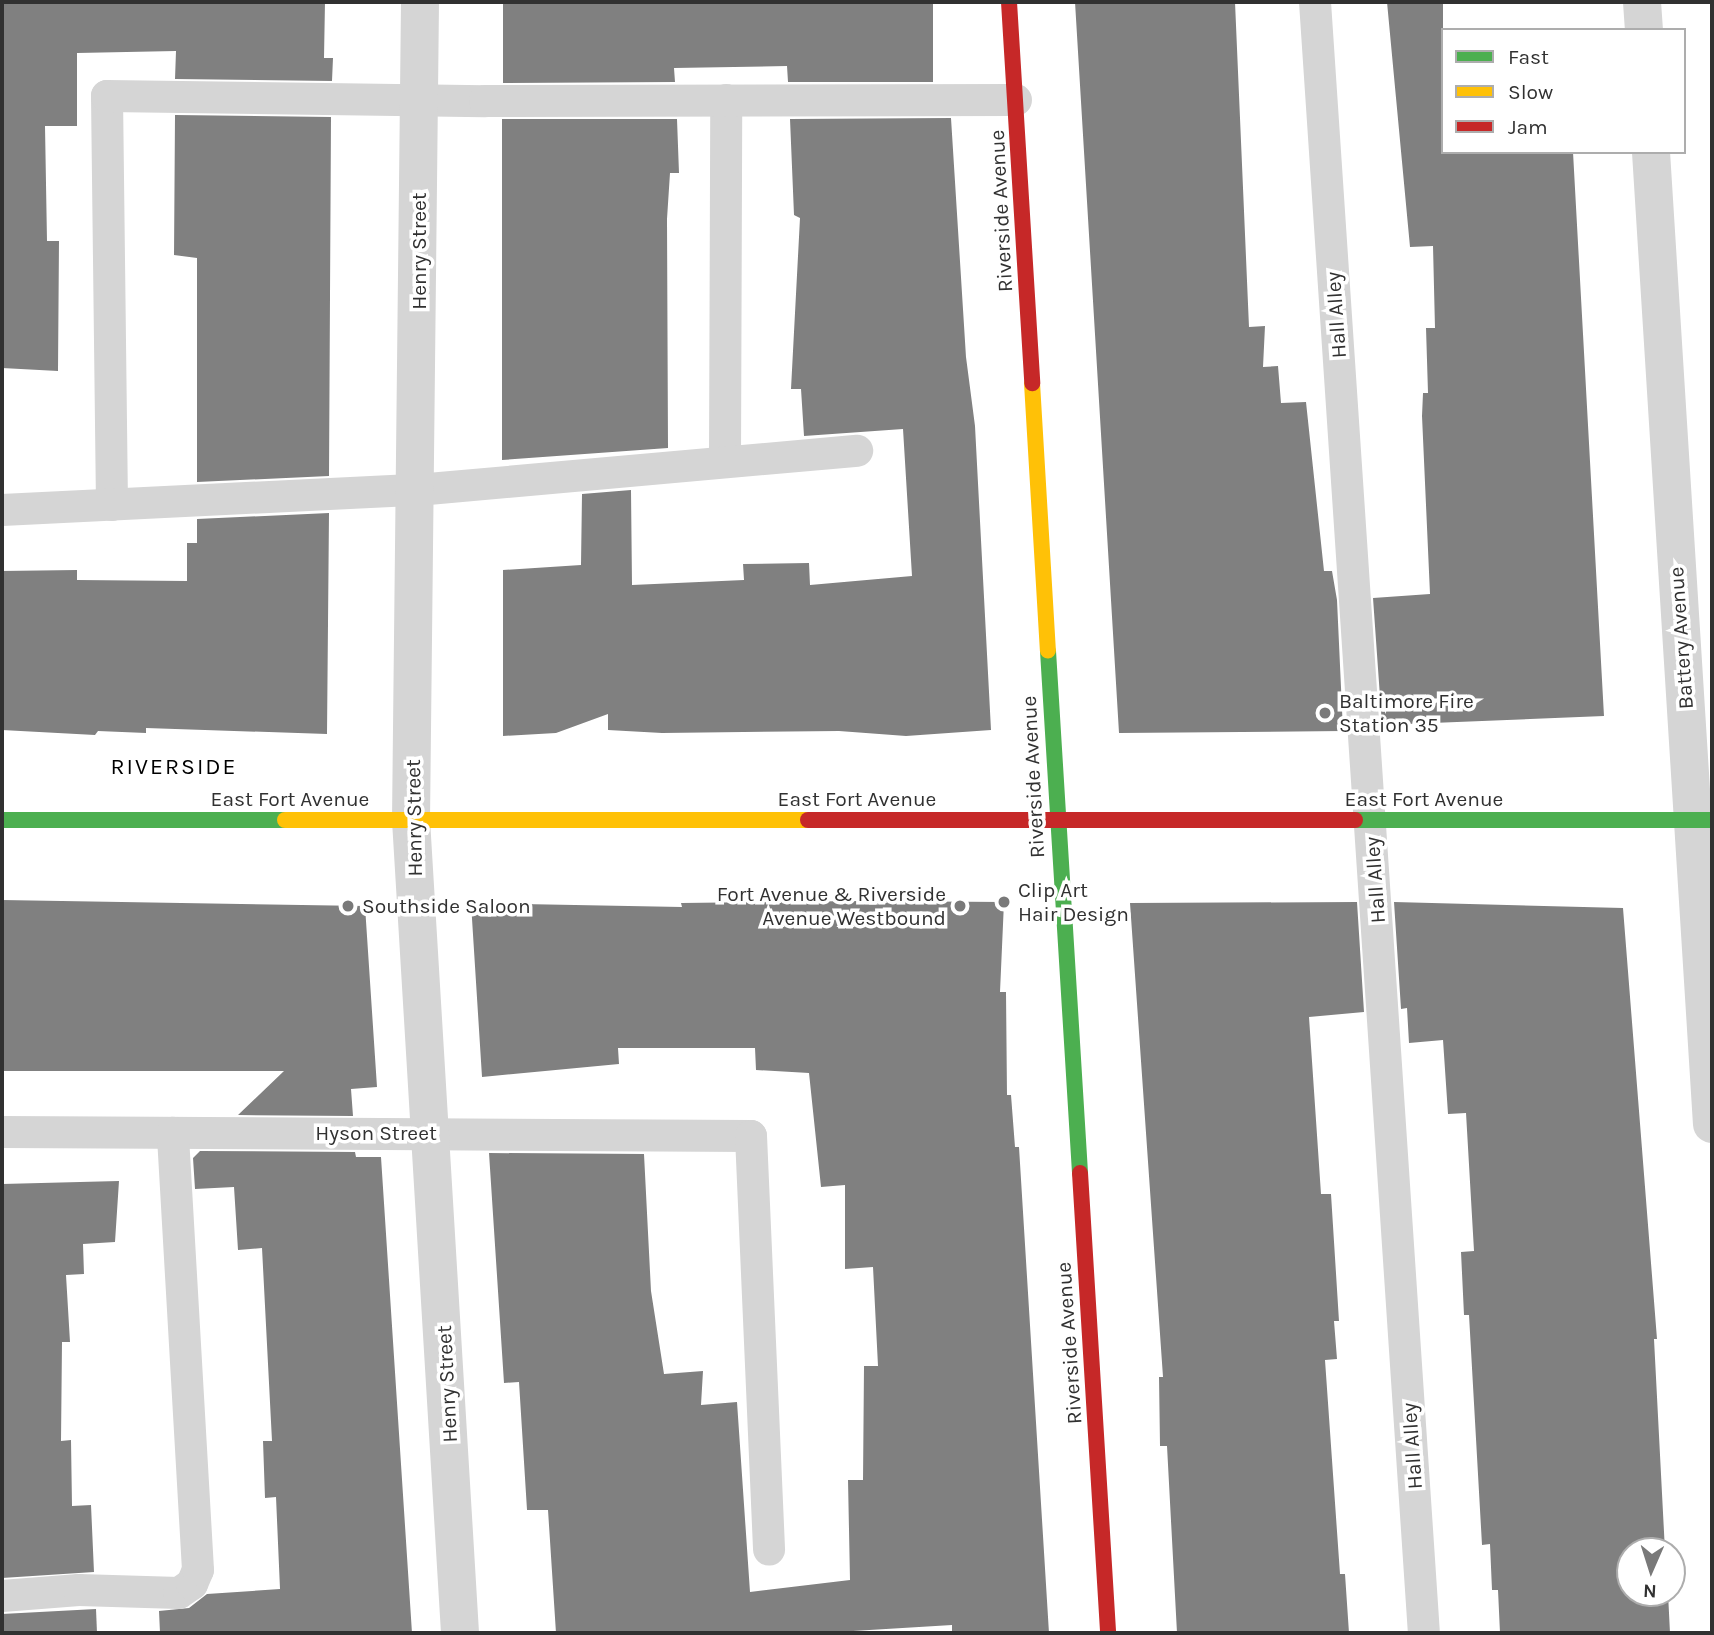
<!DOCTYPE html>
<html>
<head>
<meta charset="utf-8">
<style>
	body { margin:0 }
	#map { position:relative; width:1714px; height:1635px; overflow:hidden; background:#fff; font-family:Karla,sans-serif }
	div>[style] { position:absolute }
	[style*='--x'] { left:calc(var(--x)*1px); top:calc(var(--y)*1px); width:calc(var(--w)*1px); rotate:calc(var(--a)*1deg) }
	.building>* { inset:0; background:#808080 }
	.lane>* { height:32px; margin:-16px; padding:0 16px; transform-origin:16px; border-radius:16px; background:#d5d5d5 }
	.street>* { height:38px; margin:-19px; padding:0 19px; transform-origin:19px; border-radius:19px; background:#d5d5d5 }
	.fast>* { height:16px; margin:-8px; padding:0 8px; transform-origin:8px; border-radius:8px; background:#4caf50 }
	.slow>* { height:16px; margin:-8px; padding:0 8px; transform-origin:8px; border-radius:8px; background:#ffc107 }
	.jam>* { height:16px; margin:-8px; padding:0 8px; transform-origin:8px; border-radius:8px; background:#c62828 }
	.dots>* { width:19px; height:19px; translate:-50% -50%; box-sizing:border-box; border:4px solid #fff; border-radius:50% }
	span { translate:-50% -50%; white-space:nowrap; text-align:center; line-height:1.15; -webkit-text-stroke:7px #fff; paint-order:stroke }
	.street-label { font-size:21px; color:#313131 }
	.poi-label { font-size:21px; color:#313131 }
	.left { translate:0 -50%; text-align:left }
	.right { translate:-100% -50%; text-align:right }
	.neighbourhood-label { font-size:23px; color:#000; letter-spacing:2px }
	.frame { position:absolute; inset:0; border:4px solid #313131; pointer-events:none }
	.legend { position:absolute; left:1441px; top:28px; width:245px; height:126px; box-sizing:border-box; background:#fff; border:2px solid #adadad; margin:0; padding:9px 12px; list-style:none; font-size:21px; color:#313131 }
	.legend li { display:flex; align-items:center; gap:14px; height:35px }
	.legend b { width:35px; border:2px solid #adadad }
	.north { position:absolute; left:1616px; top:1537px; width:70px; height:70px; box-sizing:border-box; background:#fff; border:2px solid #adadad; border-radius:50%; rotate:183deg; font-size:19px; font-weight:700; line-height:28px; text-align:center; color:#313131 }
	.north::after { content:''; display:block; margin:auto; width:24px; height:32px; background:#797979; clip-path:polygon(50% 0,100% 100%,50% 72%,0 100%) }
</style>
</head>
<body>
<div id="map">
	<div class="building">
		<i style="clip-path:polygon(2px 2px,325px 2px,324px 58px,333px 58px,332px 81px,175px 79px,176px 51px,77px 53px,77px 126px,45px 126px,47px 241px,59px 241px,58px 371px,2px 368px)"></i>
		<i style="clip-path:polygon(503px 2px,933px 2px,933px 82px,788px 82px,787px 66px,674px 68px,675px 82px,503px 83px)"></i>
		<i style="clip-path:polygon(1075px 2px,1235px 2px,1249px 327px,1265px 326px,1263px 367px,1278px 366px,1281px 403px,1306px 402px,1324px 571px,1332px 571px,1337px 600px,1343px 731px,1119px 733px)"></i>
		<i style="clip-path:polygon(1387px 2px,1443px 2px,1443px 152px,1573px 152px,1604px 716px,1382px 725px,1373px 598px,1430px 594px,1422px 416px,1423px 393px,1428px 393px,1426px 328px,1435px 328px,1433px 246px,1410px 247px)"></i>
		<i style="clip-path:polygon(175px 115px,331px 117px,329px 476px,197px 482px,197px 258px,174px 255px)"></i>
		<i style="clip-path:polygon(951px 118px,966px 357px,975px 426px,991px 730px,906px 736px,839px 731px,662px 733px,608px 730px,608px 714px,556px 733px,503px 736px,503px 570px,581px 565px,582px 494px,631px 490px,632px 585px,744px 580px,743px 564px,809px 563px,810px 585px,912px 576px,903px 429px,804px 436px,801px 389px,791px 389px,800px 218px,794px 215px,790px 119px)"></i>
		<i style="clip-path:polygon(502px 119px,677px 119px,679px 173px,670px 173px,667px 219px,668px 448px,502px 460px)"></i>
		<i style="clip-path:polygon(329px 513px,327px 734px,146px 728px,146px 733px,98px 731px,95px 735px,2px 730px,2px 571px,77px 570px,77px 580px,187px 581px,187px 543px,197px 543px,197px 519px)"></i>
		<i style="clip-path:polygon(2px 900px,365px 906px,377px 1087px,351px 1089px,353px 1116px,238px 1115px,284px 1071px,2px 1071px)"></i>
		<i style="clip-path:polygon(860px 901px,1004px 902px,1000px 992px,1006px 992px,1007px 1095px,1011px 1095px,1015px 1147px,1019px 1147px,1049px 1633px,952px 1633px,952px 1625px,820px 1633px,556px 1633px,548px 1510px,527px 1510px,519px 1382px,504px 1383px,489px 1153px,644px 1154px,651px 1291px,664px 1374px,703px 1371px,701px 1405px,737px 1402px,750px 1592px,850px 1580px,848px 1480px,863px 1480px,864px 1366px,878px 1366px,873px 1267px,845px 1269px,845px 1185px,821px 1187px,809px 1073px,756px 1070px,755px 1048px,618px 1048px,619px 1064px,482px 1077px,471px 903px,682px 907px,681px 903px)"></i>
		<i style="clip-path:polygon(1357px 902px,1364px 1012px,1309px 1017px,1321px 1194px,1331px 1194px,1339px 1321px,1334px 1321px,1337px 1359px,1325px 1360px,1340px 1574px,1345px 1574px,1349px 1633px,1177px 1633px,1167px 1446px,1160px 1446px,1159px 1377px,1163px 1377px,1130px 903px)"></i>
		<i style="clip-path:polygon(1394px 902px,1623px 908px,1657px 1339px,1654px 1339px,1665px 1551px,1630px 1551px,1630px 1593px,1668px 1593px,1670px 1633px,1500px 1633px,1498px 1590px,1492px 1590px,1490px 1544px,1482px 1545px,1469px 1315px,1464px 1315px,1461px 1252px,1474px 1251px,1466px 1113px,1448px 1114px,1443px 1040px,1409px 1043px,1407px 1008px,1401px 1009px)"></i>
		<i style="clip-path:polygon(200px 1151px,355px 1152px,356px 1157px,381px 1157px,412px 1633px,160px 1633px,159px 1611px,189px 1608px,207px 1594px,280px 1589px,276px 1497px,265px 1498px,263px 1441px,272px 1441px,262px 1248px,238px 1250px,234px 1187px,195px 1189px,193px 1158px)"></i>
		<i style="clip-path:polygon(119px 1181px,115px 1242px,83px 1244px,84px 1274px,66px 1275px,70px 1342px,62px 1342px,61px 1441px,71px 1440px,72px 1506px,91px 1505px,94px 1572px,2px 1578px,2px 1184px)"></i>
		<i style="clip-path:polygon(96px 1609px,97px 1633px,2px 1633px,2px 1614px)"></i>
	</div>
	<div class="lane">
		<i style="--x:1315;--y:2;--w:1635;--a:86.18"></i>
		<i style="--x:725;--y:462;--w:362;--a:-89.8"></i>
		<i style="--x:112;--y:505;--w:409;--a:-90.7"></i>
		<i style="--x:107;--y:96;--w:378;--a:0.8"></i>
		<i style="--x:485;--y:101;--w:531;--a:-0.11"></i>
		<i style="--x:2;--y:510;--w:415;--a:-2.8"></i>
		<i style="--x:417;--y:490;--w:442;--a:-5.1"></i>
		<i style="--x:2;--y:1132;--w:749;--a:0.31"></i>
		<i style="--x:751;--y:1136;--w:414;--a:87.5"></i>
		<i style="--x:2;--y:1596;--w:77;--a:-4.5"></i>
		<i style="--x:79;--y:1590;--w:100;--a:1.7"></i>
		<i style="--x:179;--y:1593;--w:16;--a:-35"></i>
		<i style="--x:192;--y:1584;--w:15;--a:-67"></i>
		<i style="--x:198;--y:1570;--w:438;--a:-93.3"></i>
	</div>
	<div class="street">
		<i style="--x:420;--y:2;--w:818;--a:90.63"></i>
		<i style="--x:411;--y:820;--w:814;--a:86.55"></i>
		<i style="--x:1642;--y:2;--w:28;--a:86"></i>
		<i style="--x:1651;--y:152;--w:974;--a:86.41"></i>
	</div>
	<div class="fast">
		<i style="--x:1048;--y:651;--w:523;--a:86.49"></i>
		<i style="--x:2;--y:820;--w:283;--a:0"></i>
		<i style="--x:1355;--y:820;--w:357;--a:0"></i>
	</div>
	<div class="slow">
		<i style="--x:1032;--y:383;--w:268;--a:86.6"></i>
		<i style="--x:285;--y:820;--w:523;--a:0"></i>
	</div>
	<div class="jam">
		<i style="--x:1009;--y:2;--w:382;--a:86.5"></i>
		<i style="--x:808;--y:820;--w:547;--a:0"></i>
		<i style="--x:1080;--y:1173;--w:461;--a:86.5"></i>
	</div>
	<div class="dots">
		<i style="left:1325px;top:713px;background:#797979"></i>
		<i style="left:1004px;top:902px;background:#797979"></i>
		<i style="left:348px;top:906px;background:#797979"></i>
		<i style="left:960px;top:906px;background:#797979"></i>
	</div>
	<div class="street-label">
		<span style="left:1001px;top:211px;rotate:-93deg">Riverside Avenue</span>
		<span style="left:419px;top:251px;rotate:-90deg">Henry Street</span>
		<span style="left:1336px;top:315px;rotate:-94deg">Hall Alley</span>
		<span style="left:1681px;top:638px;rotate:-94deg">Battery Avenue</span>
		<span style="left:1033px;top:777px;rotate:-93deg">Riverside Avenue</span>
		<span style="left:290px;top:799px">East Fort Avenue</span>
		<span style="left:857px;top:799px">East Fort Avenue</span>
		<span style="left:1424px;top:799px">East Fort Avenue</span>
		<span style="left:414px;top:818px;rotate:-91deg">Henry Street</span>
		<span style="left:1375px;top:880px;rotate:-94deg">Hall Alley</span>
		<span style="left:376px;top:1133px">Hyson Street</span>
		<span style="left:1069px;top:1343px;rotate:-94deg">Riverside Avenue</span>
		<span style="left:447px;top:1384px;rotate:-93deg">Henry Street</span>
		<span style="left:1412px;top:1446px;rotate:-94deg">Hall Alley</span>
	</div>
	<div class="poi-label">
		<span class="left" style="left:1339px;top:713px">Baltimore Fire<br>Station 35</span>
		<span class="left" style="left:1018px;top:902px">Clip Art<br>Hair Design</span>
		<span class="right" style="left:946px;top:906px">Fort Avenue &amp; Riverside<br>Avenue Westbound</span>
		<span class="left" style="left:362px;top:906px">Southside Saloon</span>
	</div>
	<div class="neighbourhood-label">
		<span style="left:174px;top:767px">RIVERSIDE</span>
	</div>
	<div class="frame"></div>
	<ul class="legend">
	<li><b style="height:9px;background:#4caf50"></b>Fast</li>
	<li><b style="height:9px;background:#ffc107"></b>Slow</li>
	<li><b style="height:9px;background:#c62828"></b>Jam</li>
	</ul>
	<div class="north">N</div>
</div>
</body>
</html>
